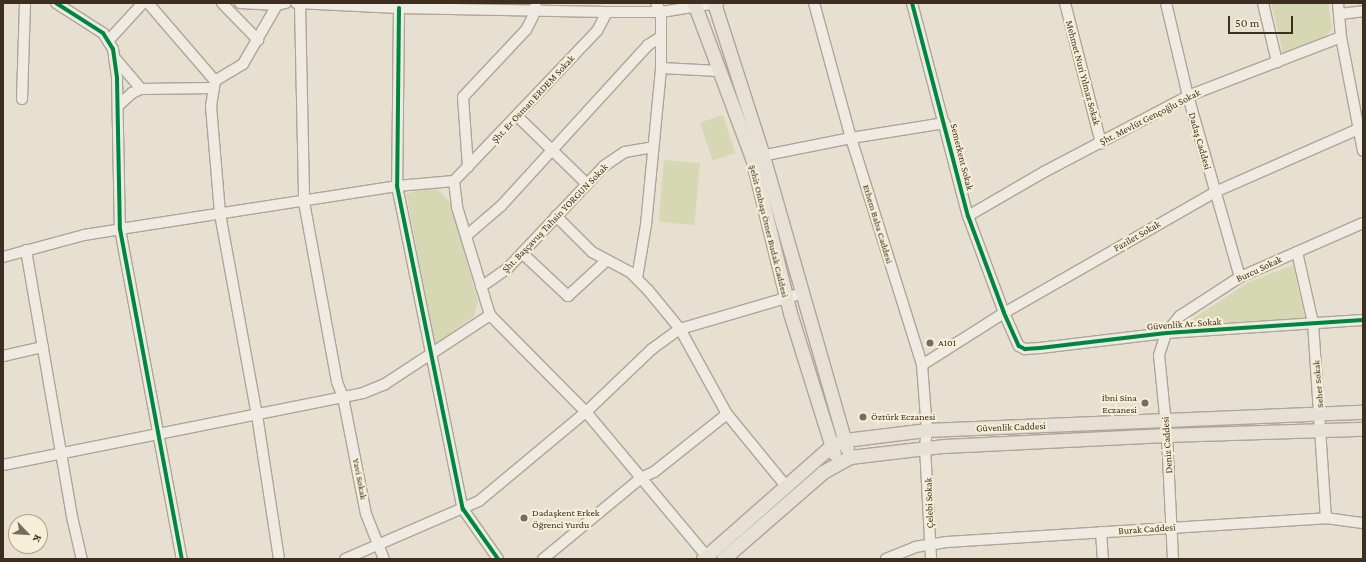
<!DOCTYPE html>
<html>
<head>
<meta charset="utf-8">
<style>
	body { margin:0 }
	#map { position:relative; width:1366px; height:562px; overflow:hidden; background:#e7e0d1; font-family:"Crimson Pro",serif }
	div>[style] { position:absolute }
	[style*='--x'] { left:calc(var(--x)*1px); top:calc(var(--y)*1px); width:calc(var(--w)*1px); rotate:calc(var(--a)*1deg) }
	.green>* { inset:0; background:#d6d7b3; transform-origin:0 0 }
	.roads { filter:drop-shadow(1px 0 #ada599) drop-shadow(-1px 0 #ada599) drop-shadow(0 1px #ada599) drop-shadow(0 -1px #ada599) }
	.minor>* { height:10px; margin:-5px; padding:0 5px; transform-origin:5px; border-radius:5px; background:#efebe3 }
	.major>* { height:13px; margin:-6.5px; padding:0 6.5px; transform-origin:6.5px; border-radius:6.5px; background:#e6e1d4 }
	.cycleway>* { height:4px; margin:-2px; padding:0 2px; transform-origin:2px; border-radius:2px; background:#00873e }
	.dots>* { width:11px; height:11px; translate:-50% -50%; box-sizing:border-box; border:2px solid #f7eed8; border-radius:50% }
	span { translate:-50% -50%; white-space:nowrap; text-align:center; line-height:1.15; -webkit-text-stroke:4px #f7eed8; paint-order:stroke }
	.street-label { font-size:10px; color:#3d2e20 }
	.poi-label { font-size:10px; color:#3d2e20 }
	.left { translate:0 -50%; text-align:left }
	.right { translate:-100% -50%; text-align:right }
	.frame { position:absolute; inset:0; border:4px solid #3d2e20; pointer-events:none }
	.north { position:absolute; left:8px; top:514px; width:40px; height:40px; box-sizing:border-box; background:#f7eed8; border:1px solid #ada18e; border-radius:50%; rotate:115deg; font-size:11px; font-weight:700; line-height:16px; text-align:center; color:#3d2e20 }
	.north::after { content:''; display:block; margin:auto; width:14px; height:18px; background:#786c5e; clip-path:polygon(50% 0,100% 100%,50% 72%,0 100%) }
	.scale { position:absolute; left:1228px; top:16px; width:65px; height:18px; box-sizing:border-box; border:2px solid #3d2e20; border-top:0; padding-left:5px; font-size:12px; line-height:14px; white-space:nowrap; color:#3d2e20; -webkit-text-stroke:3px #f7eed8; paint-order:stroke }
</style>
</head>
<body>
<div id="map">
	<div class="green">
		<i style="clip-path:polygon(1271px 3px,1328px 3px,1332px 29px,1326px 36px,1283px 53px)"></i>
		<i style="left:723px;top:115px;width:40px;height:24px;rotate:72deg"></i>
		<i style="left:664px;top:160px;width:36px;height:62px;rotate:5deg"></i>
		<i style="clip-path:polygon(431px 187px,443px 194px,451px 204px,478px 302px,474px 316px,435px 345px,406px 194px)"></i>
		<i style="clip-path:polygon(1293px 265px,1305px 318px,1195px 324px,1194px 318px,1249px 282px)"></i>
	</div>
	<div class="roads">
		<div class="minor">
			<i style="--x:56;--y:3;--w:56;--a:32.6"></i>
			<i style="--x:103;--y:33;--w:19;--a:58"></i>
			<i style="--x:113;--y:49;--w:30;--a:82"></i>
			<i style="--x:117;--y:79;--w:150;--a:88.9"></i>
			<i style="--x:120;--y:229;--w:336;--a:79.4"></i>
			<i style="--x:148;--y:3;--w:103;--a:49.3"></i>
			<i style="--x:222;--y:3;--w:52;--a:45.8"></i>
			<i style="--x:240;--y:3;--w:37;--a:3"></i>
			<i style="--x:277;--y:5;--w:9;--a:-13"></i>
			<i style="--x:296;--y:3;--w:103;--a:2.8"></i>
			<i style="--x:399;--y:8;--w:208;--a:1.1"></i>
			<i style="--x:607;--y:12;--w:54;--a:0"></i>
			<i style="--x:661;--y:12;--w:58;--a:-9"></i>
			<i style="--x:814;--y:3;--w:140;--a:74.7"></i>
			<i style="--x:851;--y:138;--w:238;--a:72.6"></i>
			<i style="--x:922;--y:365;--w:65;--a:85.6"></i>
			<i style="--x:927;--y:430;--w:17;--a:97"></i>
			<i style="--x:925;--y:447;--w:112;--a:86.9"></i>
			<i style="--x:912;--y:3;--w:220;--a:75.3"></i>
			<i style="--x:968;--y:216;--w:103;--a:69.6"></i>
			<i style="--x:1004;--y:313;--w:36;--a:66"></i>
			<i style="--x:1019;--y:346;--w:7;--a:27"></i>
			<i style="--x:1025;--y:349;--w:15;--a:-4"></i>
			<i style="--x:1040;--y:348;--w:127;--a:-6.8"></i>
			<i style="--x:1166;--y:333;--w:197;--a:-3.8"></i>
			<i style="--x:1065;--y:3;--w:145;--a:75.6"></i>
			<i style="--x:1166;--y:3;--w:96;--a:76.7"></i>
			<i style="--x:1188;--y:96;--w:188;--a:74"></i>
			<i style="--x:1263;--y:3;--w:61;--a:76.7"></i>
			<i style="--x:1338;--y:3;--w:34;--a:85"></i>
			<i style="--x:1341;--y:37;--w:116;--a:79.1"></i>
			<i style="--x:300;--y:4;--w:198;--a:88.8"></i>
			<i style="--x:304;--y:202;--w:183;--a:79.6"></i>
			<i style="--x:337;--y:382;--w:16;--a:68"></i>
			<i style="--x:343;--y:397;--w:119;--a:78.9"></i>
			<i style="--x:366;--y:514;--w:48;--a:68.2"></i>
			<i style="--x:277;--y:5;--w:68;--a:120"></i>
			<i style="--x:243;--y:64;--w:33;--a:149"></i>
			<i style="--x:215;--y:81;--w:25;--a:99"></i>
			<i style="--x:211;--y:106;--w:108;--a:85.2"></i>
			<i style="--x:220;--y:214;--w:204;--a:79.6"></i>
			<i style="--x:257;--y:415;--w:146;--a:81.3"></i>
			<i style="--x:399;--y:8;--w:178;--a:90.6"></i>
			<i style="--x:397;--y:186;--w:330;--a:78.5"></i>
			<i style="--x:463;--y:509;--w:61;--a:55"></i>
			<i style="--x:1340;--y:14;--w:23;--a:-7"></i>
			<i style="--x:108;--y:41;--w:52;--a:-47.4"></i>
			<i style="--x:114;--y:57;--w:42;--a:49.8"></i>
			<i style="--x:141;--y:89;--w:10;--a:156"></i>
			<i style="--x:132;--y:93;--w:19;--a:137"></i>
			<i style="--x:661;--y:68;--w:58;--a:3"></i>
			<i style="--x:141;--y:89;--w:73;--a:-0.8"></i>
			<i style="--x:22;--y:99;--w:96;--a:-88.2"></i>
			<i style="--x:517;--y:116;--w:96;--a:44.2"></i>
			<i style="--x:756;--y:157;--w:97;--a:-11.3"></i>
			<i style="--x:851;--y:138;--w:95;--a:-9.1"></i>
			<i style="--x:468;--y:167;--w:70;--a:-94.1"></i>
			<i style="--x:463;--y:97;--w:92;--a:-46.8"></i>
			<i style="--x:526;--y:30;--w:16;--a:-63"></i>
			<i style="--x:533;--y:16;--w:13;--a:-77"></i>
			<i style="--x:454;--y:181;--w:26;--a:83"></i>
			<i style="--x:457;--y:207;--w:113;--a:73"></i>
			<i style="--x:490;--y:315;--w:136;--a:45.3"></i>
			<i style="--x:586;--y:412;--w:192;--a:50.1"></i>
			<i style="--x:454;--y:181;--w:207;--a:-46.4"></i>
			<i style="--x:597;--y:31;--w:21;--a:-62"></i>
			<i style="--x:556;--y:216;--w:51;--a:45"></i>
			<i style="--x:592;--y:252;--w:43;--a:27.8"></i>
			<i style="--x:630;--y:272;--w:25;--a:45"></i>
			<i style="--x:648;--y:290;--w:50;--a:50.6"></i>
			<i style="--x:680;--y:329;--w:97;--a:61.1"></i>
			<i style="--x:727;--y:414;--w:93;--a:50.7"></i>
			<i style="--x:968;--y:216;--w:88;--a:-30.1"></i>
			<i style="--x:1044;--y:172;--w:163;--a:-27.8"></i>
			<i style="--x:1188;--y:96;--w:164;--a:-21.1"></i>
			<i style="--x:466;--y:236;--w:46;--a:-40.6"></i>
			<i style="--x:501;--y:206;--w:218;--a:-47.6"></i>
			<i style="--x:648;--y:45;--w:15;--a:-32"></i>
			<i style="--x:26;--y:250;--w:275;--a:80.2"></i>
			<i style="--x:73;--y:521;--w:39;--a:77"></i>
			<i style="--x:1297;--y:252;--w:73;--a:77.3"></i>
			<i style="--x:1313;--y:323;--w:195;--a:86.2"></i>
			<i style="--x:522;--y:253;--w:63;--a:43.1"></i>
			<i style="--x:568;--y:296;--w:52;--a:-42.6"></i>
			<i style="--x:3;--y:257;--w:84;--a:-15.2"></i>
			<i style="--x:84;--y:235;--w:36;--a:-9"></i>
			<i style="--x:120;--y:229;--w:280;--a:-8.8"></i>
			<i style="--x:397;--y:186;--w:57;--a:-5"></i>
			<i style="--x:637;--y:278;--w:54;--a:-80.4"></i>
			<i style="--x:646;--y:225;--w:158;--a:-84.5"></i>
			<i style="--x:661;--y:68;--w:56;--a:-90"></i>
			<i style="--x:661;--y:12;--w:10;--a:-119"></i>
			<i style="--x:481;--y:287;--w:32;--a:-35"></i>
			<i style="--x:507;--y:269;--w:141;--a:-46.7"></i>
			<i style="--x:604;--y:166;--w:25;--a:-34"></i>
			<i style="--x:625;--y:152;--w:27;--a:-10"></i>
			<i style="--x:3;--y:356;--w:41;--a:-12.7"></i>
			<i style="--x:922;--y:365;--w:97;--a:-32.4"></i>
			<i style="--x:1004;--y:313;--w:243;--a:-29.8"></i>
			<i style="--x:1215;--y:192;--w:162;--a:-23.7"></i>
			<i style="--x:3;--y:465;--w:367;--a:-11.3"></i>
			<i style="--x:363;--y:393;--w:24;--a:-22"></i>
			<i style="--x:385;--y:384;--w:126;--a:-33.3"></i>
			<i style="--x:1101;--y:532;--w:27;--a:86"></i>
			<i style="--x:345;--y:559;--w:146;--a:-23.4"></i>
			<i style="--x:479;--y:501;--w:139;--a:-39.8"></i>
			<i style="--x:586;--y:412;--w:91;--a:-43.7"></i>
			<i style="--x:652;--y:349;--w:34;--a:-36"></i>
			<i style="--x:680;--y:329;--w:128;--a:-16.3"></i>
			<i style="--x:543;--y:559;--w:127;--a:-39.6"></i>
			<i style="--x:641;--y:478;--w:14;--a:-25"></i>
			<i style="--x:654;--y:472;--w:93;--a:-38.5"></i>
			<i style="--x:886;--y:559;--w:31;--a:-22"></i>
			<i style="--x:915;--y:547;--w:32;--a:-9"></i>
			<i style="--x:947;--y:542;--w:380;--a:-3.6"></i>
			<i style="--x:1326;--y:518;--w:37;--a:8"></i>
			<i style="--x:1173;--y:559;--w:124;--a:-92.8"></i>
			<i style="--x:1167;--y:435;--w:80;--a:-95.7"></i>
			<i style="--x:1159;--y:355;--w:23;--a:-72"></i>
			<i style="--x:1166;--y:333;--w:22;--a:-51"></i>
			<i style="--x:1180;--y:316;--w:72;--a:-33"></i>
			<i style="--x:1240;--y:277;--w:134;--a:-23.7"></i>
		</div>
		<div class="major">
			<i style="--x:694;--y:3;--w:165;--a:69.5"></i>
			<i style="--x:752;--y:158;--w:160;--a:76.2"></i>
			<i style="--x:790;--y:313;--w:147;--a:72.6"></i>
			<i style="--x:714;--y:3;--w:161;--a:72.2"></i>
			<i style="--x:763;--y:156;--w:304;--a:74"></i>
			<i style="--x:703;--y:559;--w:171;--a:-41.4"></i>
			<i style="--x:831;--y:446;--w:15;--a:-23"></i>
			<i style="--x:845;--y:440;--w:83;--a:-7"></i>
			<i style="--x:927;--y:430;--w:436;--a:-2.4"></i>
			<i style="--x:723;--y:559;--w:133;--a:-41"></i>
			<i style="--x:823;--y:472;--w:31;--a:-29"></i>
			<i style="--x:850;--y:457;--w:95;--a:-6.7"></i>
			<i style="--x:944;--y:446;--w:223;--a:-2.8"></i>
			<i style="--x:1167;--y:435;--w:196;--a:-1.8"></i>
		</div>
	</div>
	<div class="cycleway">
		<i style="--x:56;--y:3;--w:56;--a:32.6"></i>
		<i style="--x:103;--y:33;--w:19;--a:58"></i>
		<i style="--x:113;--y:49;--w:30;--a:82"></i>
		<i style="--x:117;--y:79;--w:150;--a:88.9"></i>
		<i style="--x:120;--y:229;--w:336;--a:79.4"></i>
		<i style="--x:912;--y:3;--w:220;--a:75.3"></i>
		<i style="--x:968;--y:216;--w:103;--a:69.6"></i>
		<i style="--x:1004;--y:313;--w:36;--a:66"></i>
		<i style="--x:1019;--y:346;--w:7;--a:27"></i>
		<i style="--x:1025;--y:349;--w:15;--a:-4"></i>
		<i style="--x:1040;--y:348;--w:127;--a:-6.8"></i>
		<i style="--x:1166;--y:333;--w:197;--a:-3.8"></i>
		<i style="--x:399;--y:8;--w:178;--a:90.6"></i>
		<i style="--x:397;--y:186;--w:330;--a:78.5"></i>
		<i style="--x:463;--y:509;--w:61;--a:55"></i>
	</div>
	<div class="dots">
		<i style="left:930px;top:343px;background:#786c5e"></i>
		<i style="left:1145px;top:403px;background:#786c5e"></i>
		<i style="left:863px;top:417px;background:#786c5e"></i>
		<i style="left:524px;top:518px;background:#786c5e"></i>
	</div>
	<div class="street-label">
		<span style="left:1083px;top:73px;rotate:75deg">Mehmet Nuri Yılmaz Sokak</span>
		<span style="left:533px;top:99px;rotate:-47deg">Şht. Er Osman ERDEM Sokak</span>
		<span style="left:1150px;top:117px;rotate:-27deg">Şht. Mevlüt Gençoğlu Sokak</span>
		<span style="left:1200px;top:141px;rotate:74deg">Dadaş Caddesi</span>
		<span style="left:962px;top:157px;rotate:76deg">Semerkent Sokak</span>
		<span style="left:555px;top:218px;rotate:-46deg">Şht. Başçavuş Tahsin YORGUN Sokak</span>
		<span style="left:878px;top:224px;rotate:73deg">Ethem Baba Caddesi</span>
		<span style="left:769px;top:231px;rotate:76deg">Şehit Onbaşı Ömer Budak Caddesi</span>
		<span style="left:1137px;top:236px;rotate:-30deg">Fazilet Sokak</span>
		<span style="left:1259px;top:269px;rotate:-25deg">Burcu Sokak</span>
		<span style="left:1184px;top:324px;rotate:-4deg">Güvenlik Ar. Sokak</span>
		<span style="left:1318px;top:384px;rotate:-95deg">Seher Sokak</span>
		<span style="left:1011px;top:427px;rotate:-2deg">Güvenlik Caddesi</span>
		<span style="left:1167px;top:445px;rotate:-94deg">Deniz Caddesi</span>
		<span style="left:360px;top:479px;rotate:79deg">Yavi Sokak</span>
		<span style="left:929px;top:503px;rotate:-92deg">Çelebi Sokak</span>
		<span style="left:1147px;top:529px;rotate:-4deg">Burak Caddesi</span>
	</div>
	<div class="poi-label">
		<span class="left" style="left:938px;top:343px">A101</span>
		<span class="right" style="left:1137px;top:403px">İbni Sina<br>Eczanesi</span>
		<span class="left" style="left:871px;top:417px">Öztürk Eczanesi</span>
		<span class="left" style="left:532px;top:518px">Dadaşkent Erkek<br>Öğrenci Yurdu</span>
	</div>
	<div class="frame"></div>
	<div class="north">K</div>
	<div class="scale">50 m</div>
</div>
</body>
</html>
